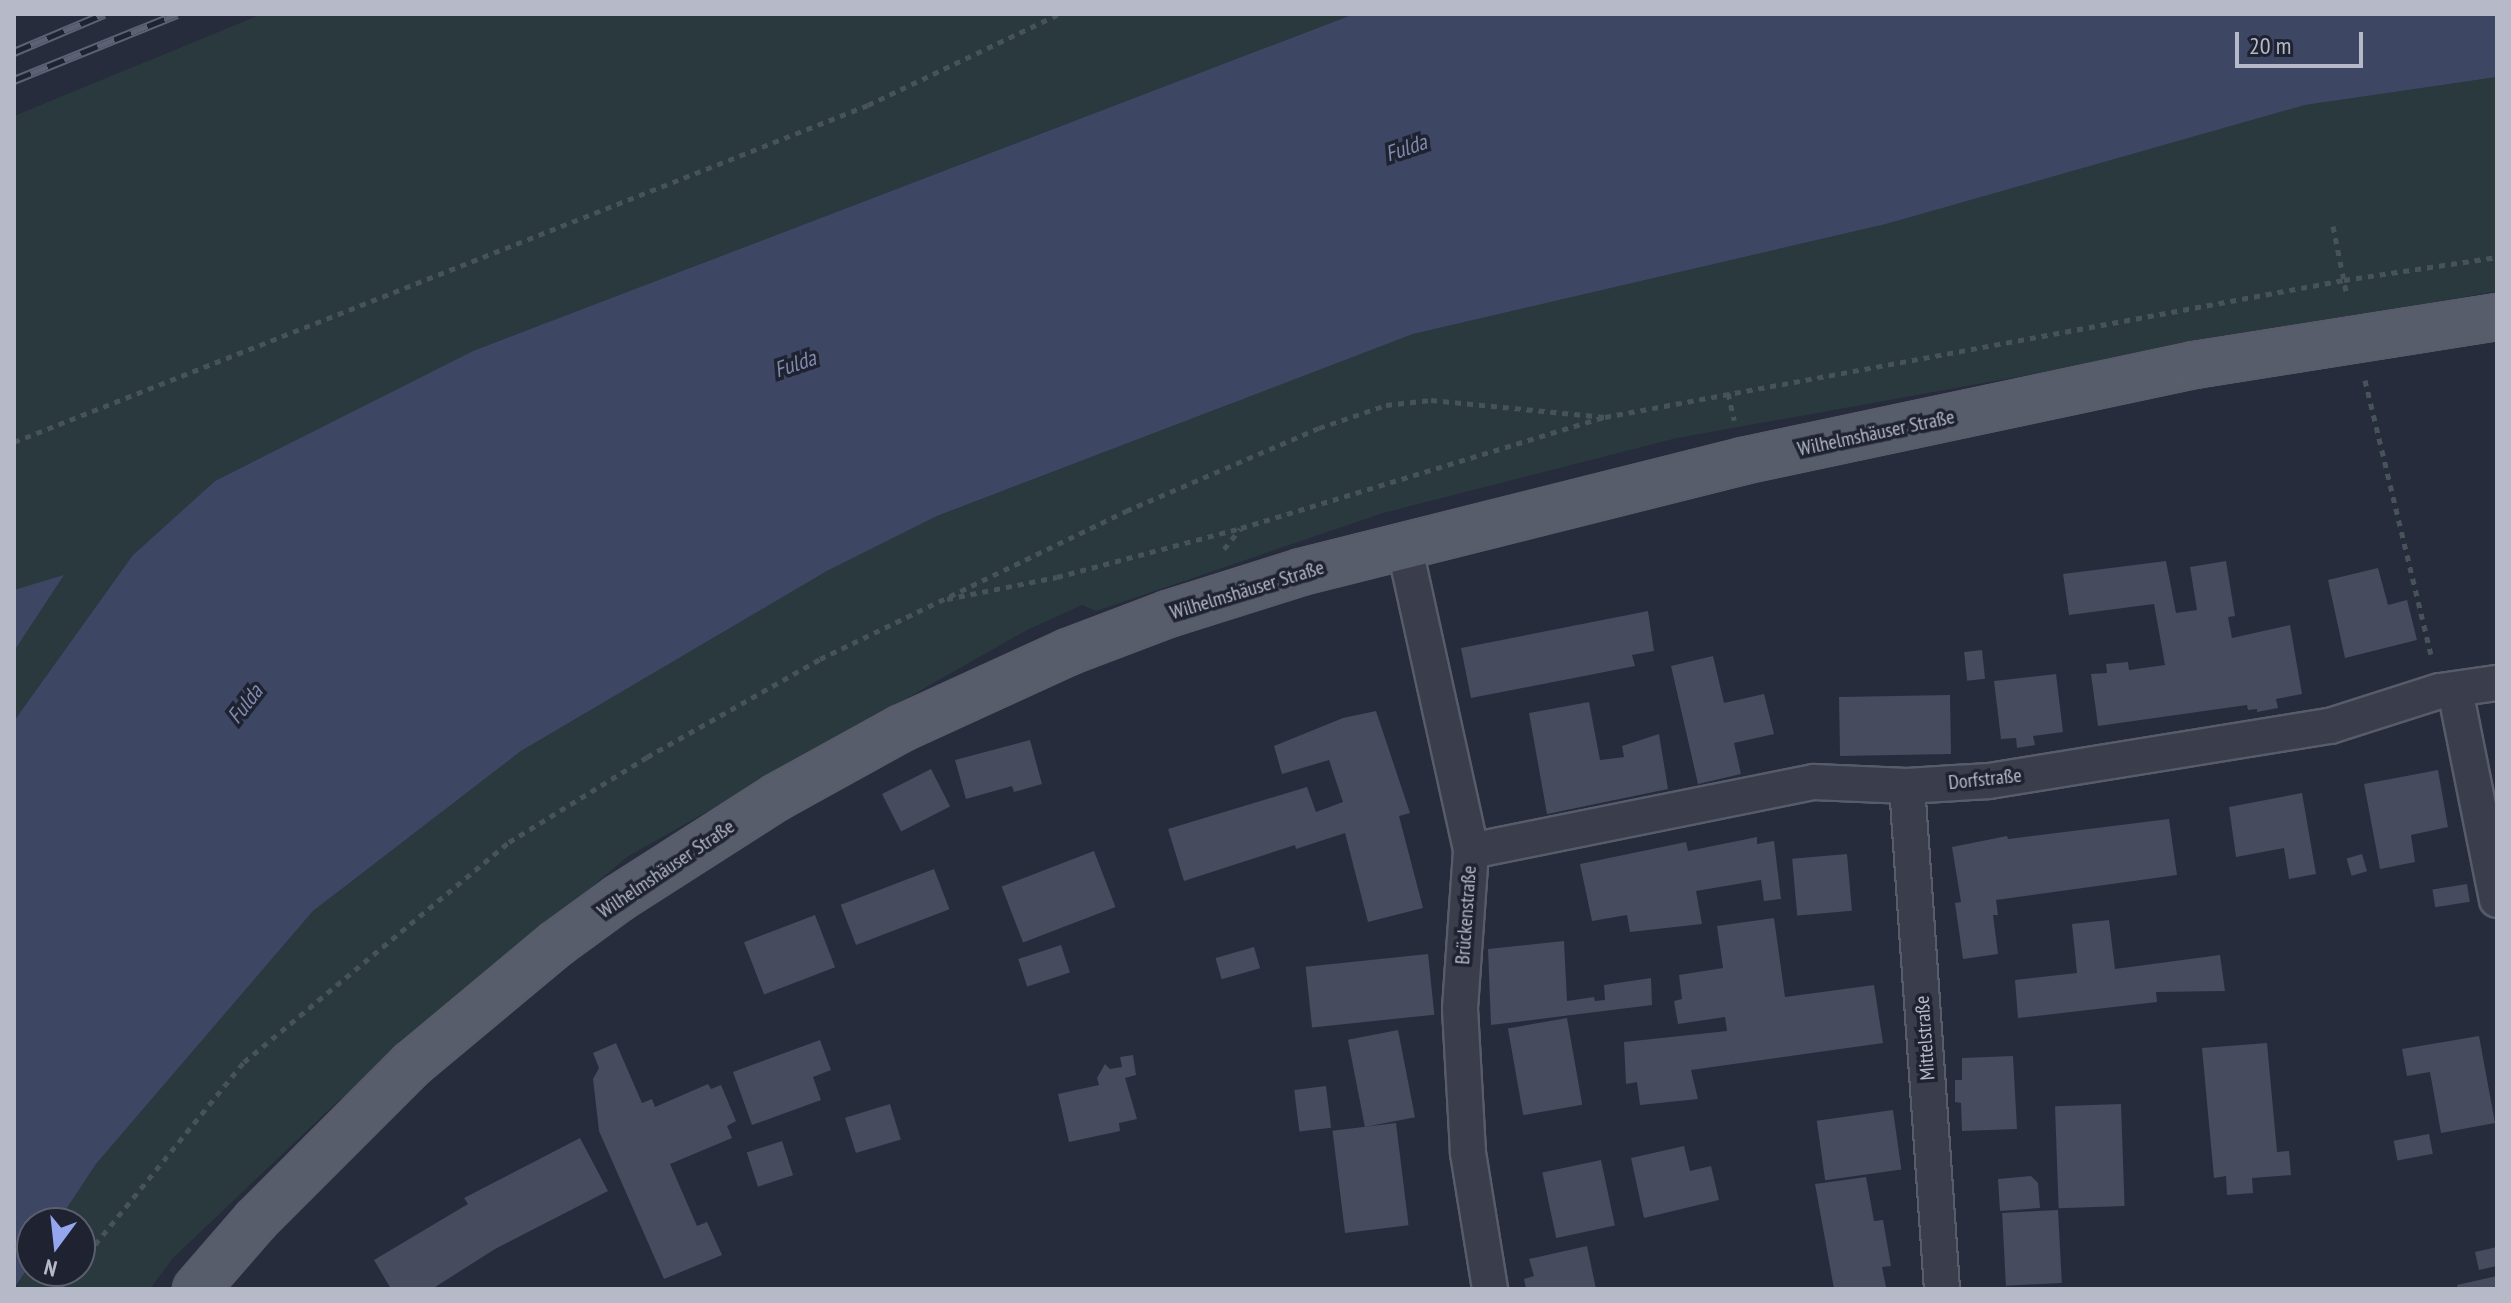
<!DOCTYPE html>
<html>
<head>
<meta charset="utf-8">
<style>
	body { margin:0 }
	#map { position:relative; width:2511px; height:1303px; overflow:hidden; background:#262c3c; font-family:"PT Sans Narrow",sans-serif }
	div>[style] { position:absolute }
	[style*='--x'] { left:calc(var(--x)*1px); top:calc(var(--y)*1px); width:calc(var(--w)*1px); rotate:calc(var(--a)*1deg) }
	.green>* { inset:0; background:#29393e }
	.water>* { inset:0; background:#3d4663 }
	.building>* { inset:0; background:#464b5d; transform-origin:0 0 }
	.path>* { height:5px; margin-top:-2.5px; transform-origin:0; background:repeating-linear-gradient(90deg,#46545a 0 6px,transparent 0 12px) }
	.roads { filter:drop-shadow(2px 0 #585c6a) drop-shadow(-2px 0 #585c6a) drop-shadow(0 2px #585c6a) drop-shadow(0 -2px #585c6a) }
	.minor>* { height:34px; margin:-17px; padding:0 17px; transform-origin:17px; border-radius:17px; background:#3a3e4c }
	.primary>* { height:44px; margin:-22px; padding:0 22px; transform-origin:22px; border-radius:22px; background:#585d6c }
	.rail>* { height:9px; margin-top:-4.5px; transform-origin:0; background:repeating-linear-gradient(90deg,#1f2331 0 18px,#5c6273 0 36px); box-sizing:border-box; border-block:2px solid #5c6273 }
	span { translate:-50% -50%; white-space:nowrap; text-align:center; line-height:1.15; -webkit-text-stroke:7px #1f2331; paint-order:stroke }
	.street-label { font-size:20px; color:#b6b9c7 }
	.water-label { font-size:22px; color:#808bac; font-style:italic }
	.frame { position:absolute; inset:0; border:16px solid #b6b9c7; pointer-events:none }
	.north { position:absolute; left:16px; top:1207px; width:80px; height:80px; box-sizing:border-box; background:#1f2331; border:2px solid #5b5f6d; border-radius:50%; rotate:195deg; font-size:22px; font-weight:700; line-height:32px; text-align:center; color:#b6b9c7 }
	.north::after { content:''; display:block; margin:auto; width:28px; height:36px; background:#94a6ee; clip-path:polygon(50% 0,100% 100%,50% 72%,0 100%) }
	.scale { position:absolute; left:2235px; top:32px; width:128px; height:36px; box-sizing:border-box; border:4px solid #b6b9c7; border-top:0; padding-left:10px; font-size:24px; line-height:28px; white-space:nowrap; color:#b6b9c7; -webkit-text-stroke:6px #1f2331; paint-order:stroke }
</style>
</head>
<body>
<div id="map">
	<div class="green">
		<i style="clip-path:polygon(262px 14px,1354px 14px,473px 351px,215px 481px,133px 555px,14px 721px,14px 116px)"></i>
		<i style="clip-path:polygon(2497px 77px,2497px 291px,1677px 438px,1383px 513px,1096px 611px,1082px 605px,1027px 630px,627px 857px,334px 1105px,173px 1258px,150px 1289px,15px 1289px,32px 1262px,32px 1271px,80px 1271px,80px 1223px,57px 1223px,96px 1164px,313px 911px,521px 751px,827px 571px,937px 516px,1413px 334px,1886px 224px,2305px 105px)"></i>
	</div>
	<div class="water">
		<i style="clip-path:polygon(1354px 14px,2497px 14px,2497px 77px,2305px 105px,1886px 224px,1413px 334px,937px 516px,827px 571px,521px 751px,313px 911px,96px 1164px,57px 1223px,32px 1223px,32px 1262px,14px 1289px,14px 721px,133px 555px,215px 481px,473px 351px)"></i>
		<i style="clip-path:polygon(64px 575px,14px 651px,14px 590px)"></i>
	</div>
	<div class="building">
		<i style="clip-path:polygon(2166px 561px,2176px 613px,2197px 610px,2190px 567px,2226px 561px,2235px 616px,2228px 617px,2232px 638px,2290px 625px,2302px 694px,2276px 699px,2278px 708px,2257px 712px,2257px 709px,2248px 710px,2247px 705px,2098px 726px,2091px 674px,2107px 673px,2106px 664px,2128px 662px,2129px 670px,2165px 665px,2154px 604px,2069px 615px,2063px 574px)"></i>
		<i style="clip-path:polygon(2378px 568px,2388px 605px,2407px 600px,2417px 640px,2345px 658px,2328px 580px)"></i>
		<i style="clip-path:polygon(1648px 611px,1654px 651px,1632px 655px,1635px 666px,1471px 698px,1461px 648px)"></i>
		<i style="left:1982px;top:650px;width:29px;height:18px;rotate:84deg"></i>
		<i style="clip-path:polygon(1713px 656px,1724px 703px,1764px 694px,1774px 734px,1734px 743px,1741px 774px,1698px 784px,1671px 666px)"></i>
		<i style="clip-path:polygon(2056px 674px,2063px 732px,2033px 736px,2035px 745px,2017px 748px,2016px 738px,2001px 739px,1994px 681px)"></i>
		<i style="left:1950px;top:695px;width:59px;height:111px;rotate:89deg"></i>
		<i style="clip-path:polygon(1589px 702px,1600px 760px,1624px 757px,1622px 746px,1659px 734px,1668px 789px,1547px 814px,1529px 713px)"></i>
		<i style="clip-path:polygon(1376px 711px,1410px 813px,1399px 816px,1423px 908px,1368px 922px,1345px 833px,1296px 849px,1295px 845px,1184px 881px,1168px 829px,1307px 787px,1316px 812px,1343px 802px,1329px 760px,1282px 774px,1274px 746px,1343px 718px)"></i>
		<i style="clip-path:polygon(1030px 740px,1042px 784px,1014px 792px,1012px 786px,966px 799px,955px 760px)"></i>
		<i style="left:931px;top:769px;width:42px;height:55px;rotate:63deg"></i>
		<i style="clip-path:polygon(2438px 770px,2448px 827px,2411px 835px,2415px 862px,2380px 869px,2364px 784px)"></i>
		<i style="clip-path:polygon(2302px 793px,2316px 874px,2289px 879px,2284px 848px,2236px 857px,2229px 807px)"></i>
		<i style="clip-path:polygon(2169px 819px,2177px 875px,1996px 900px,1998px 915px,1993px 915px,1998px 954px,1963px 959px,1955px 903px,1961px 902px,1952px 847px,2007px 836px,2008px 839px)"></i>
		<i style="clip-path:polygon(1757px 837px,1757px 844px,1774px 841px,1781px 899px,1764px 901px,1761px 880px,1696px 891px,1702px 924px,1630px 932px,1627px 915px,1592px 921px,1580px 864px,1686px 842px,1688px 851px)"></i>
		<i style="left:1094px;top:851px;width:60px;height:99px;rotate:69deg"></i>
		<i style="left:1847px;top:854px;width:57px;height:55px;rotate:85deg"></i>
		<i style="left:2362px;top:854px;width:18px;height:16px;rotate:74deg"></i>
		<i style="left:934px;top:869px;width:43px;height:100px;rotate:69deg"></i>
		<i style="left:2467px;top:884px;width:18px;height:35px;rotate:81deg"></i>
		<i style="left:815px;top:915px;width:56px;height:76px;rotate:69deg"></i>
		<i style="clip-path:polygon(1774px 918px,1785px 997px,1874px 985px,1883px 1043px,1691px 1070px,1698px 1099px,1640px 1105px,1637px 1082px,1626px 1084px,1624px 1042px,1727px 1031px,1725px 1017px,1678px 1024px,1674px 1001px,1682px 999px,1679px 975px,1723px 968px,1717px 926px)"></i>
		<i style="clip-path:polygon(2109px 920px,2115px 969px,2220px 955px,2225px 991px,2156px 992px,2157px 1002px,2018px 1018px,2015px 980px,2077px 973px,2072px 924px)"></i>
		<i style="clip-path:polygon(1564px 941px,1567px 1001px,1594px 997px,1595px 1001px,1605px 1000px,1604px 985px,1651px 978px,1652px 1005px,1491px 1025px,1488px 949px)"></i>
		<i style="left:1061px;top:945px;width:29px;height:45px;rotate:72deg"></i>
		<i style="left:1254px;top:947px;width:22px;height:40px;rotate:74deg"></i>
		<i style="left:1428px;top:954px;width:61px;height:123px;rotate:84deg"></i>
		<i style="left:1567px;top:1018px;width:88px;height:60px;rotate:80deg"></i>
		<i style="left:1398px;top:1030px;width:89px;height:51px;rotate:79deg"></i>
		<i style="clip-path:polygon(2479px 1036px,2495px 1123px,2441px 1133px,2430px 1072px,2407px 1076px,2402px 1049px)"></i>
		<i style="clip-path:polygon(820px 1040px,831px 1070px,813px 1077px,821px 1100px,752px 1125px,733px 1072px)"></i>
		<i style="clip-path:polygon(616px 1043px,642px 1103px,652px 1099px,655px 1107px,708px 1084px,711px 1089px,721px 1085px,736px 1121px,727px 1126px,732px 1138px,670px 1164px,697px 1226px,707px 1222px,722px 1255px,664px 1279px,599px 1131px,593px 1079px,599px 1068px,593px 1053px)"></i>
		<i style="clip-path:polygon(2267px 1043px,2277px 1152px,2289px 1151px,2291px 1175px,2252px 1178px,2253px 1193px,2227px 1195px,2226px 1176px,2214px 1178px,2202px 1048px)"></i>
		<i style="clip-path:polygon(1133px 1055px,1136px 1075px,1125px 1078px,1137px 1119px,1119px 1123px,1120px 1131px,1069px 1142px,1058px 1094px,1099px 1085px,1097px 1078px,1105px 1064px,1110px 1069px,1122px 1067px,1120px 1057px)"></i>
		<i style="clip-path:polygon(2013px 1056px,2017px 1129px,1962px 1131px,1961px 1103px,1955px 1102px,1955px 1080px,1962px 1080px,1962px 1058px)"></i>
		<i style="left:1326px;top:1086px;width:42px;height:32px;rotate:83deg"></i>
		<i style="left:890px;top:1104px;width:37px;height:47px;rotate:73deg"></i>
		<i style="left:2121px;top:1104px;width:102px;height:66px;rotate:88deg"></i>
		<i style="left:1893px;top:1110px;width:60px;height:77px;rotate:82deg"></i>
		<i style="left:1396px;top:1123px;width:103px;height:64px;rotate:83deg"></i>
		<i style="left:2429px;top:1134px;width:20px;height:36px;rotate:79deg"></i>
		<i style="clip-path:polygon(580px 1138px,608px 1191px,495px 1249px,432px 1289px,391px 1289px,374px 1260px,468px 1204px,464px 1198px)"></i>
		<i style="left:782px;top:1141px;width:36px;height:37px;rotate:72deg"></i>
		<i style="clip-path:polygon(1684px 1146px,1690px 1171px,1711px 1166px,1719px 1200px,1644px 1218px,1631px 1158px)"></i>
		<i style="left:1601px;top:1160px;width:67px;height:60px;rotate:78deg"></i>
		<i style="clip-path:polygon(2031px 1176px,2038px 1183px,2040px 1208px,2000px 1211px,1998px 1179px)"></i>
		<i style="clip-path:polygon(1866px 1177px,1874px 1221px,1883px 1220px,1891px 1266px,1882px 1267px,1886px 1287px,1834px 1289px,1815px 1184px)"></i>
		<i style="left:2058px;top:1210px;width:73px;height:56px;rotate:87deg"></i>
		<i style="clip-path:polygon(1587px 1246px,1596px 1289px,1526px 1289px,1524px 1279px,1534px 1276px,1529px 1259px)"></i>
		<i style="clip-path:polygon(2497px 1247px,2497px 1266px,2479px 1270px,2475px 1252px)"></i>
		<i style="clip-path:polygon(2497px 1276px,2497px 1289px,2458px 1289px,2457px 1285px)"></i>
	</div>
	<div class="path">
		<i style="--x:2333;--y:226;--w:71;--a:78.7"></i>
		<i style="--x:2365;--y:380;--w:282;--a:76.5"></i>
		<i style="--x:1728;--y:393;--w:28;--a:77"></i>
		<i style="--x:14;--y:442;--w:918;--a:-21.53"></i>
		<i style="--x:868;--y:105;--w:212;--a:-25.5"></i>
		<i style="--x:1224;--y:549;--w:26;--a:-51"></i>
		<i style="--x:947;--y:599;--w:112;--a:-11.3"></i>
		<i style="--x:1057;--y:577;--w:190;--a:-14.9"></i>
		<i style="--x:1241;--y:528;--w:381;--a:-17"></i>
		<i style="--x:1605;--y:417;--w:752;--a:-10.5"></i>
		<i style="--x:2344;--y:280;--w:155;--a:-8.5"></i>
		<i style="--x:80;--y:1263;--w:259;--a:-50.8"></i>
		<i style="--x:244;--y:1062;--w:344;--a:-39.7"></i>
		<i style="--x:509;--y:842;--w:162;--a:-31.6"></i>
		<i style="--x:647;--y:757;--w:199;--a:-29.5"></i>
		<i style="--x:820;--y:659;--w:340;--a:-25.8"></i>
		<i style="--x:1126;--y:511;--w:210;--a:-23.3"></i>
		<i style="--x:1319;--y:428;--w:71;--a:-18.9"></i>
		<i style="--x:1386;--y:405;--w:45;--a:-6.3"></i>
		<i style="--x:1431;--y:400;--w:175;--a:5.6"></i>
		<i style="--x:59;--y:1289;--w:23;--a:-50"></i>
	</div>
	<div class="roads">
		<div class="minor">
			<i style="--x:1404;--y:545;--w:313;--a:77.6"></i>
			<i style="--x:1471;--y:851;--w:158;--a:94"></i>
			<i style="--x:1460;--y:1009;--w:144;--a:86.8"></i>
			<i style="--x:1468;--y:1153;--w:138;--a:80.8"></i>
			<i style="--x:2455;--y:690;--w:214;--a:78.7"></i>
			<i style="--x:1907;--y:786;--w:504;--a:86.02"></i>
			<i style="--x:1471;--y:851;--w:350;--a:-11.4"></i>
			<i style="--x:1814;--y:782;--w:93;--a:2.5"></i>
			<i style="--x:1907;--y:786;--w:82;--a:-3.5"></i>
			<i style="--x:1989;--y:781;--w:345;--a:-9.2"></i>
			<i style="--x:2330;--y:726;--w:115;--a:-17.7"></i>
			<i style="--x:2440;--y:691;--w:58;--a:-8"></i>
		</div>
		<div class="primary">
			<i style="--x:196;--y:1289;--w:91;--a:-49"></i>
			<i style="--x:256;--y:1220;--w:221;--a:-45"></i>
			<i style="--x:412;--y:1064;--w:187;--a:-39.8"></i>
			<i style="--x:556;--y:944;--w:78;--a:-36.1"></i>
			<i style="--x:619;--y:898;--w:188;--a:-32.6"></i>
			<i style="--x:777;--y:797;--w:143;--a:-28.9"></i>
			<i style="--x:902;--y:728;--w:183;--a:-24.6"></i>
			<i style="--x:1068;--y:652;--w:107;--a:-20.8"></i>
			<i style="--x:1168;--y:614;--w:139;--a:-17.5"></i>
			<i style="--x:1301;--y:572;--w:456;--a:-14.1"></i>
			<i style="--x:1743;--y:461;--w:461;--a:-12"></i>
			<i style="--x:2194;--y:365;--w:307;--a:-9"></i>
		</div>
	</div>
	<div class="rail">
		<i style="--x:14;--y:52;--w:98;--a:-22.9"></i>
		<i style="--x:14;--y:80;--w:176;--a:-22"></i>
	</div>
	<div class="street-label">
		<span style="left:1876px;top:433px;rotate:-12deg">Wilhelmshäuser Straße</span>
		<span style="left:1247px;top:590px;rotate:-17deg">Wilhelmshäuser Straße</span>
		<span style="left:1985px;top:779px;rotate:-6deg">Dorfstraße</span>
		<span style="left:666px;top:869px;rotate:-34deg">Wilhelmshäuser Straße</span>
		<span style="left:1466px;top:915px;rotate:-86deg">Brückenstraße</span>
		<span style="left:1925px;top:1038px;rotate:-94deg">Mittelstraße</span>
	</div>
	<div class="water-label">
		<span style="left:1406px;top:148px;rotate:-19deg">Fulda</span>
		<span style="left:795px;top:364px;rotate:-19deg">Fulda</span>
		<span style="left:245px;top:704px;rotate:-52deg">Fulda</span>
	</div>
	<div class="frame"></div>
	<div class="north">N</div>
	<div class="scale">20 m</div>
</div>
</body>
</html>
